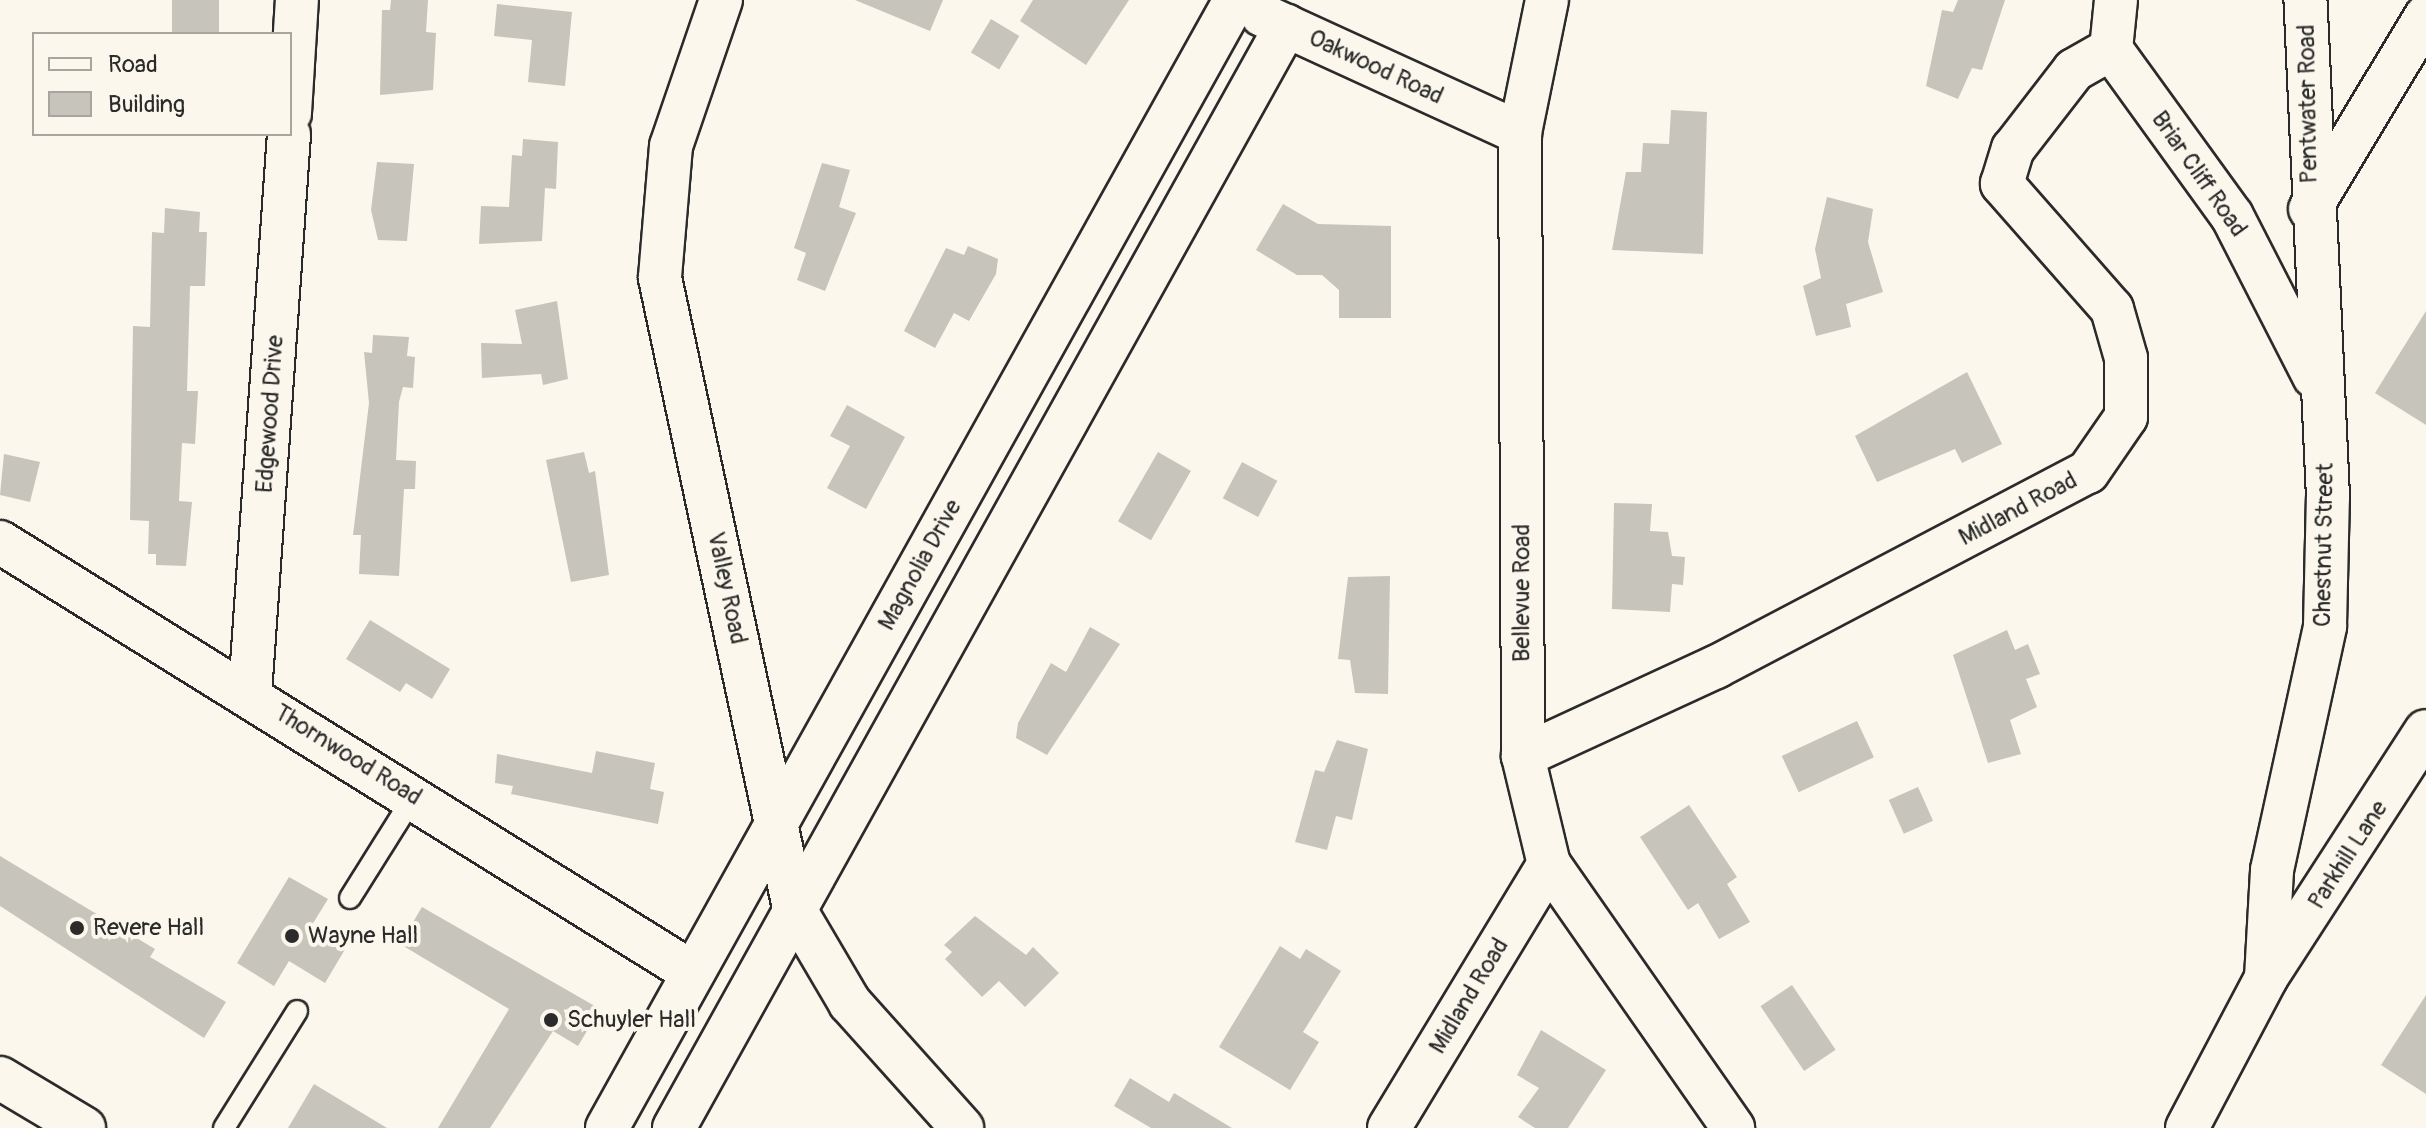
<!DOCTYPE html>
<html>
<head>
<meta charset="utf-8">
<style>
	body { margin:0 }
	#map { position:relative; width:2426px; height:1128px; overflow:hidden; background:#fbf7ec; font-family:Pangolin,sans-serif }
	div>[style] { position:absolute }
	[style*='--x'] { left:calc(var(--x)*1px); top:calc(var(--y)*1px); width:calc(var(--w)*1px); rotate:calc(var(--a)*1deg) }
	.building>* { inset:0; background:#c7c4bc; transform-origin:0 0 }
	.roads { filter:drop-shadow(2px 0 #2b2b2b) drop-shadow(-2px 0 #2b2b2b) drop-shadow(0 2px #2b2b2b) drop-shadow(0 -2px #2b2b2b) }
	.lane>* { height:20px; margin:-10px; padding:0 10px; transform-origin:10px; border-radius:10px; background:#fbf7ec }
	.street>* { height:42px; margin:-21px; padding:0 21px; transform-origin:21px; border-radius:21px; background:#fbf7ec }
	.dots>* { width:22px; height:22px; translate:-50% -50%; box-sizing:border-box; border:4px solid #fbf7ec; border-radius:50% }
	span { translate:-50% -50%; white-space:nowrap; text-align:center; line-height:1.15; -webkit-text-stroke:8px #fbf7ec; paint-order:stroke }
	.street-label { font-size:24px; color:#2b2b2b }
	.poi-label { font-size:24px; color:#2b2b2b }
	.left { translate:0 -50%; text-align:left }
	.legend { position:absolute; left:32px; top:32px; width:260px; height:104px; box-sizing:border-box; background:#fbf7ec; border:2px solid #a8a59f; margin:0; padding:10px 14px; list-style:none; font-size:24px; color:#2b2b2b }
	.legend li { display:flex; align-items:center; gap:16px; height:40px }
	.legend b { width:40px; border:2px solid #a8a59f }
</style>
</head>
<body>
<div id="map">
	<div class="building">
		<i style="left:172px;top:0;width:47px;height:34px"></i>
		<i style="clip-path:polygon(391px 0,428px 0,426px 32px,436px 33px,433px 90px,380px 95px,382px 10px,390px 10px)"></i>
		<i style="clip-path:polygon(855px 0,943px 0,930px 31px)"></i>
		<i style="clip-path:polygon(1033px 0,1129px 0,1086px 65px,1020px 21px)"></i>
		<i style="clip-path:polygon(1958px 0,2005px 0,1982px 70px,1972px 68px,1958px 99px,1926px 86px,1942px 10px,1953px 12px)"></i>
		<i style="clip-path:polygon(497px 4px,572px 12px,565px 86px,528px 82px,532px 40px,494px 36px)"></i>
		<i style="left:991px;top:19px;width:33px;height:39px;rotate:31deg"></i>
		<i style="clip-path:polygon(1671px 110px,1707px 112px,1703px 254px,1612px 250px,1626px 172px,1641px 172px,1643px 143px,1669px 144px)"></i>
		<i style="clip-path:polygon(523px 139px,558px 142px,556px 189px,545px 188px,542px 241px,479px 244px,481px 206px,509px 207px,512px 155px,522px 156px)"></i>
		<i style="clip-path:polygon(377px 162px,414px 164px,407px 241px,378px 240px,371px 210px)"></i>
		<i style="clip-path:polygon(822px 163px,850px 170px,839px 207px,856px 213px,825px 291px,797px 280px,806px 253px,794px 248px)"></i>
		<i style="clip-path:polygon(1827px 197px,1873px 209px,1868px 242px,1883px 292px,1846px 304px,1851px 327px,1816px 336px,1803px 286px,1821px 278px,1815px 249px)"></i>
		<i style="clip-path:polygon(1283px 204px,1318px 224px,1391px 226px,1391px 318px,1339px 318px,1339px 290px,1322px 275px,1297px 275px,1256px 250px)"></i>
		<i style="clip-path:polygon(165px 208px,200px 212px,199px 232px,207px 232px,205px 286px,190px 286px,187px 391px,198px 391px,195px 444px,182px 443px,179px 501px,192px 502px,186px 566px,156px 565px,156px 554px,148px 554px,149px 521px,130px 520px,133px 326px,150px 327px,152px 232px,164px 233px)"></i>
		<i style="clip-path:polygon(968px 246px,998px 259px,996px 274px,969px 321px,954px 313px,935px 348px,904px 331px,946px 248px,964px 255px)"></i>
		<i style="clip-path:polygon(557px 301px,568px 379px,543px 385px,541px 374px,482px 378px,481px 343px,522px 344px,515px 310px)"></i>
		<i style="clip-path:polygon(2426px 311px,2426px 425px,2375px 393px)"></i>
		<i style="clip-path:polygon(373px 335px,409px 337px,407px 356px,415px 357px,413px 388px,403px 387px,399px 402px,396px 460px,416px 461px,415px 489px,404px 489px,399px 576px,359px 574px,361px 535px,353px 535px,369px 403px,364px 352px,372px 353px)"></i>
		<i style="clip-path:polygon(1967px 372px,2002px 444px,1962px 463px,1955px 449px,1877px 482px,1855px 436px)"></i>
		<i style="clip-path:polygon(847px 405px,905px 437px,866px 509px,827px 488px,850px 446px,830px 436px)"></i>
		<i style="clip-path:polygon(584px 452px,589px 473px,595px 471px,609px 575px,571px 582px,546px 460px)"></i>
		<i style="left:1158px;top:452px;width:38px;height:80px;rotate:30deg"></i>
		<i style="clip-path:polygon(4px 454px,40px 462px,30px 502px,0 495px)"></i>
		<i style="left:1242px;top:462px;width:40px;height:41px;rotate:28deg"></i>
		<i style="clip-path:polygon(1614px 503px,1652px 504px,1650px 531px,1668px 532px,1672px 556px,1685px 557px,1683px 585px,1672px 584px,1670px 612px,1612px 609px)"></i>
		<i style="clip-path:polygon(1390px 576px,1388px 694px,1355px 693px,1350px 660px,1338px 659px,1348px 577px)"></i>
		<i style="clip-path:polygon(370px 620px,450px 669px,432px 699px,406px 683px,400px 692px,346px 659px)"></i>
		<i style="clip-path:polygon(1090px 627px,1120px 644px,1047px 755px,1016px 738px,1018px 723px,1051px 663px,1066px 672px)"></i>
		<i style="clip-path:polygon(2007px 630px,2015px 650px,2028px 644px,2040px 674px,2026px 679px,2037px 707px,2010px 720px,2021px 754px,1988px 763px,1953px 655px)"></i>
		<i style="left:1857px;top:721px;width:40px;height:83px;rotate:65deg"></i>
		<i style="clip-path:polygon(1337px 740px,1368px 749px,1352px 820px,1336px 816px,1327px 850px,1295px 842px,1315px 770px,1324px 772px)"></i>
		<i style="clip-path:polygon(596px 751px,655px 763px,650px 789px,664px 792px,658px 824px,511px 794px,513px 786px,495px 783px,497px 754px,592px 773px)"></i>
		<i style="left:1918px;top:787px;width:37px;height:32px;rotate:66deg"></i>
		<i style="clip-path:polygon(1689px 805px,1737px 877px,1727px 884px,1750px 922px,1719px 939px,1698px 903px,1688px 910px,1640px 837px)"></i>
		<i style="clip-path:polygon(0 856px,155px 949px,150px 957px,226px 1002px,204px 1038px,0 906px)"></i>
		<i style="clip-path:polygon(289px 877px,328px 899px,312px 925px,347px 946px,325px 983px,289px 961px,274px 986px,237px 963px)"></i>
		<i style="clip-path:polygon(422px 907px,600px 1009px,578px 1046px,553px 1031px,490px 1128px,438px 1128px,509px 1009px,400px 944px)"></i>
		<i style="clip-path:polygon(975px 916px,1026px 955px,1033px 947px,1059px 973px,1025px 1007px,999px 981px,982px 997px,945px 959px,952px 952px,944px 945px)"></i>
		<i style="clip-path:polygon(1280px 946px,1300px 959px,1306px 949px,1341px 971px,1303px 1032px,1319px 1042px,1290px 1090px,1219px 1047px)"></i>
		<i style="left:1792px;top:985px;width:78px;height:38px;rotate:56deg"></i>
		<i style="clip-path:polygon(2426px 995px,2426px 1094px,2381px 1065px)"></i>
		<i style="clip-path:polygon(1541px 1030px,1606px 1070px,1568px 1128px,1535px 1128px,1518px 1117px,1539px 1088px,1517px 1075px)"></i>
		<i style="clip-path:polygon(1130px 1078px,1169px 1102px,1174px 1093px,1232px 1128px,1151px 1128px,1114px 1106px)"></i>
		<i style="clip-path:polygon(314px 1084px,387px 1128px,288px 1128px)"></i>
	</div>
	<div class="roads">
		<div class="lane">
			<i style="--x:350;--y:898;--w:120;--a:-57.9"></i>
			<i style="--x:224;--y:1128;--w:138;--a:-58"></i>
		</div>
		<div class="street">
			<i style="--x:721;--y:0;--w:154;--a:108.9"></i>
			<i style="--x:671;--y:146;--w:132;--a:94.8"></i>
			<i style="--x:660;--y:278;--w:644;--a:77.99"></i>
			<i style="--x:794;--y:908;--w:110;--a:59.5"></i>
			<i style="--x:850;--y:1003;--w:168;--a:48.1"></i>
			<i style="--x:1547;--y:0;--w:136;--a:101.5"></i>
			<i style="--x:1520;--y:133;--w:623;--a:89.72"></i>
			<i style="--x:1523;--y:756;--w:111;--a:76.5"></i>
			<i style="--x:1549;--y:864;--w:322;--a:55.1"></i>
			<i style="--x:2116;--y:0;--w:49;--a:95.8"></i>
			<i style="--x:2111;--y:49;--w:206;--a:54.1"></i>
			<i style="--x:2232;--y:216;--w:180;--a:62.9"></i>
			<i style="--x:1262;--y:15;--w:284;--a:24.6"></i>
			<i style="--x:290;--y:113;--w:113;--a:-86.5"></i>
			<i style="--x:2310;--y:209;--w:225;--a:-59"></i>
			<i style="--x:0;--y:542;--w:816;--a:31.88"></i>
			<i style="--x:250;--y:693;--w:560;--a:-86.01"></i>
			<i style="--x:1523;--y:756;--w:213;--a:-24.8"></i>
			<i style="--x:1716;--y:667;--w:420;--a:-27.7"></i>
			<i style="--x:2088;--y:472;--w:67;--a:-55.4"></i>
			<i style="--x:2126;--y:417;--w:59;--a:-90"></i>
			<i style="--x:2126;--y:358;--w:51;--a:-105.9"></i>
			<i style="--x:2112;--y:309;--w:167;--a:-131.3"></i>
			<i style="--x:2002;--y:184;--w:37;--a:-73"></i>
			<i style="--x:2013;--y:149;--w:100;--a:-52.3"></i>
			<i style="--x:2074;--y:70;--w:43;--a:-29.6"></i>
			<i style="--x:2266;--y:978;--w:294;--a:-57.1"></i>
			<i style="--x:0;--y:1078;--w:98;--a:30.8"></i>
			<i style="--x:607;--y:1128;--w:1289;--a:-60.89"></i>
			<i style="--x:674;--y:1128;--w:1261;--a:-60.95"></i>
			<i style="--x:1389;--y:1128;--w:309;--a:-58.8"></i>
			<i style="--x:2187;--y:1128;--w:170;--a:-62.2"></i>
			<i style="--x:2266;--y:978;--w:108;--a:-86.8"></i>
			<i style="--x:2272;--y:870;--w:250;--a:-77.7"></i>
			<i style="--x:2325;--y:626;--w:129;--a:-88.7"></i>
			<i style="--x:2328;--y:497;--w:498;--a:-92.6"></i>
		</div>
	</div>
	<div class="dots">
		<i style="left:77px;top:928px;background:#2b2b2b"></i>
		<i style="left:292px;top:936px;background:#2b2b2b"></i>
		<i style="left:551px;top:1020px;background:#2b2b2b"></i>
	</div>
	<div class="street-label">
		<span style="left:1376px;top:67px;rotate:25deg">Oakwood Road</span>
		<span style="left:2308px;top:104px;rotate:-91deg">Pentwater Road</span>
		<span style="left:2199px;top:174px;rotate:55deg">Briar Cliff Road</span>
		<span style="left:270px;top:414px;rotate:-86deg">Edgewood Drive</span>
		<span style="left:2018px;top:509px;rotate:-28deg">Midland Road</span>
		<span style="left:2324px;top:545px;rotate:-89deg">Chestnut Street</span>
		<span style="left:920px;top:565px;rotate:-61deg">Magnolia Drive</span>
		<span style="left:727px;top:588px;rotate:78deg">Valley Road</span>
		<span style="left:1522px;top:593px;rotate:-90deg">Bellevue Road</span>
		<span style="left:348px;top:755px;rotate:32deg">Thornwood Road</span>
		<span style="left:2348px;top:855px;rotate:-57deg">Parkhill Lane</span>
		<span style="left:1469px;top:996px;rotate:-59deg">Midland Road</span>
	</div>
	<div class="poi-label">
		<span class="left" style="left:93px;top:928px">Revere Hall</span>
		<span class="left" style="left:308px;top:936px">Wayne Hall</span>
		<span class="left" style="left:567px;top:1020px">Schuyler Hall</span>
	</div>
	<ul class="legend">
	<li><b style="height:10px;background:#fbf7ec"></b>Road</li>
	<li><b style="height:22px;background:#c7c4bc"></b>Building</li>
	</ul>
</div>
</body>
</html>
